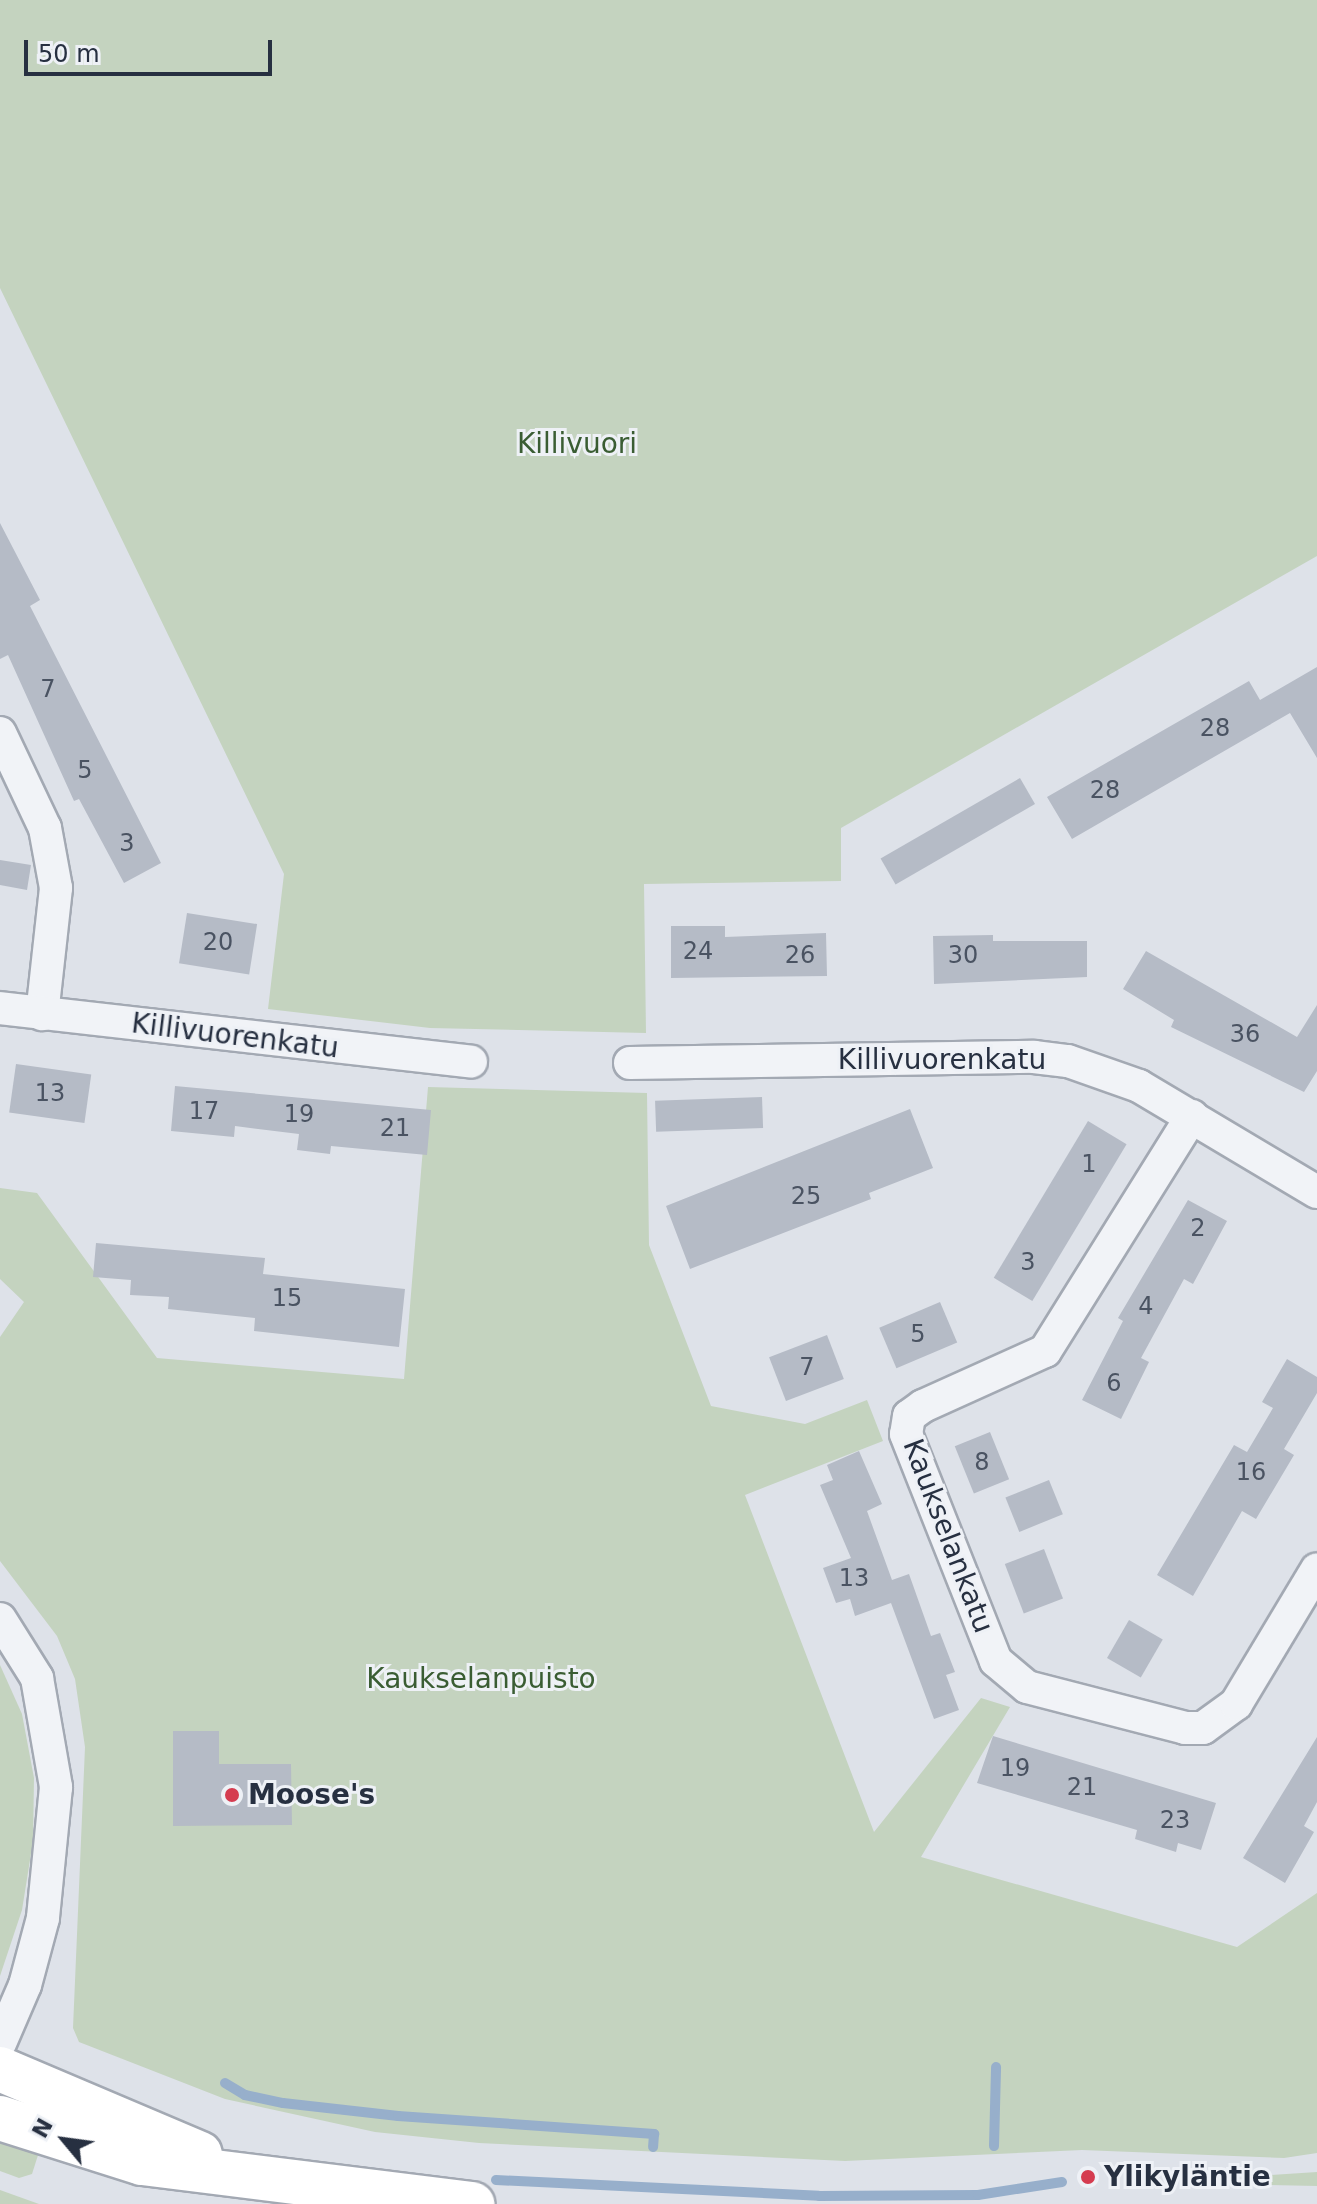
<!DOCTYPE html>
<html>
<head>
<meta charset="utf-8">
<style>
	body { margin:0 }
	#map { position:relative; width:1317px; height:2204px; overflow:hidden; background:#dee2e9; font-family:"DejaVu Sans",sans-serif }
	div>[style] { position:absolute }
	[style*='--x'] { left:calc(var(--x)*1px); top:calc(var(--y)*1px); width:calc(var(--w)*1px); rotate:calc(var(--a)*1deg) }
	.green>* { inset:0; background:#c4d3bf }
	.stream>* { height:10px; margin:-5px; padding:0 5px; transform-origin:5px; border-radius:5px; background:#97afcb }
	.building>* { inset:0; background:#b5bbc6; transform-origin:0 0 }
	.roads { filter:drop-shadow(2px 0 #a3a9b3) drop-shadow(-2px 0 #a3a9b3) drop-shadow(0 2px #a3a9b3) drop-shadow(0 -2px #a3a9b3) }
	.minor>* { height:32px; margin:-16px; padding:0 16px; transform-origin:16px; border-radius:16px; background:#f1f3f7 }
	.secondary>* { height:44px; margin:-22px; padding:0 22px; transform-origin:22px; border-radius:22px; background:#fff }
	.dots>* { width:22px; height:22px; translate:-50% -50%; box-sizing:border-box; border:4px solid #eef1f6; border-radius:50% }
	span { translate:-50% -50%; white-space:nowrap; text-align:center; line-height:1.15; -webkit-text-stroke:6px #eef1f6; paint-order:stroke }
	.number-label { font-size:24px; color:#4a5362 }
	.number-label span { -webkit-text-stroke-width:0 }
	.park-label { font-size:28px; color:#3a5d33 }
	.street-label { font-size:28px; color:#273041 }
	.poi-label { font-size:28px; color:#273041; font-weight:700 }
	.left { translate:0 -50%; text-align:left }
	.north { position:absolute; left:24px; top:2100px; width:80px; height:80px; -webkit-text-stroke:6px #eef1f6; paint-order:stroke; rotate:299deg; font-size:22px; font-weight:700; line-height:32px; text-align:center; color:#273041 }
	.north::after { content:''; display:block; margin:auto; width:28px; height:36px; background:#273041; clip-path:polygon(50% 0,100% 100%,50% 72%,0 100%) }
	.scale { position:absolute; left:24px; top:40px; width:248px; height:36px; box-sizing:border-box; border:4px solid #273041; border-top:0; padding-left:10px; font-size:24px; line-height:28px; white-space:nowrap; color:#273041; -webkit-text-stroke:6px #eef1f6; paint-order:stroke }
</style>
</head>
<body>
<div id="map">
	<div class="green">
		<i style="clip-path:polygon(0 0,1317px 0,1317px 556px,841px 828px,841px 881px,644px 884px,646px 1033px,430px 1028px,268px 1009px,284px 874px,0 288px)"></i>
		<i style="clip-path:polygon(428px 1087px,647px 1093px,649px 1245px,711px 1406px,805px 1424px,867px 1400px,883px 1441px,745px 1495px,874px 1832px,981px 1698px,1010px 1707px,921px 1857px,1237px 1947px,1317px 1893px,1317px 2153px,1284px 2158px,1082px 2150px,845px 2161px,479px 2143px,375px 2132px,225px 2099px,79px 2042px,73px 2028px,85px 1747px,75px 1679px,57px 1636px,0 1561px,0 1337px,24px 1302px,0 1279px,0 1188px,37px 1193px,157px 1358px,404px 1379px)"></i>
		<i style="clip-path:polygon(0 1665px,22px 1714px,34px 1778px,33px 1841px,22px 1910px,0 1976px)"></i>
		<i style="clip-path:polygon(0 2136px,39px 2152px,32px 2174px,19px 2178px,0 2171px)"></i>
		<i style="clip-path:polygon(1317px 2172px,1317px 2186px,1270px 2185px,1271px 2175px)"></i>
		<i style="clip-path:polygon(0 2190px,39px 2204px,0 2204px)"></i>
	</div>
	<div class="stream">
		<i style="--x:225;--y:2083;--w:23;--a:31"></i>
		<i style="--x:245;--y:2095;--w:39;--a:12"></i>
		<i style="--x:283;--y:2103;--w:116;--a:6.4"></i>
		<i style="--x:398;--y:2116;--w:257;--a:4"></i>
		<i style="--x:654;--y:2134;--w:13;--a:94"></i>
		<i style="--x:994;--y:2146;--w:79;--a:-88.5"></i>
		<i style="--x:496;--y:2180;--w:323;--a:2.8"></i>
		<i style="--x:819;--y:2196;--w:159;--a:-0.4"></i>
		<i style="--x:978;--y:2195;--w:85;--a:-8.8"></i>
	</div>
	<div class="building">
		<i style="clip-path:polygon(0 523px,40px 600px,30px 606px,161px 863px,124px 883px,79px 799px,74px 801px,8px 655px,0 659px)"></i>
		<i style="clip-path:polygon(1317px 667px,1317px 758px,1290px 713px,1072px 839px,1047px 797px,1249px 681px,1260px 700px)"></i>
		<i style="left:1020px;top:778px;width:30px;height:161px;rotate:60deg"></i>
		<i style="clip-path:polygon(0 860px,31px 865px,27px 890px,0 885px)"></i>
		<i style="left:187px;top:913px;width:71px;height:51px;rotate:9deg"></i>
		<i style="clip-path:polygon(671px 926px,725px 926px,725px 937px,826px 933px,827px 976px,671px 978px)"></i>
		<i style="clip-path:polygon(993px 935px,993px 941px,1087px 941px,1087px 977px,934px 984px,933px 936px)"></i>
		<i style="clip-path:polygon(1146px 951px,1297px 1037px,1317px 1005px,1317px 1071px,1304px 1092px,1171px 1027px,1174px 1020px,1123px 989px)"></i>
		<i style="left:16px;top:1064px;width:76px;height:49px;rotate:8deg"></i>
		<i style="clip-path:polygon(175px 1086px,431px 1110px,427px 1155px,331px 1146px,330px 1154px,297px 1150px,299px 1134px,235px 1126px,234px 1137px,171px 1131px)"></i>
		<i style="left:762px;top:1097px;width:31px;height:107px;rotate:88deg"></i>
		<i style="clip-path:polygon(910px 1109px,933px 1168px,869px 1193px,871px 1199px,690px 1269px,666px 1206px)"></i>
		<i style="left:1088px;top:1121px;width:45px;height:183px;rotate:31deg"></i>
		<i style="clip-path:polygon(1188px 1200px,1227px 1221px,1193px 1284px,1184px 1279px,1141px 1358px,1149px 1362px,1121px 1419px,1082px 1400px,1123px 1321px,1118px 1318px)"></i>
		<i style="clip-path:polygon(96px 1243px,265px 1258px,263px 1274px,405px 1289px,399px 1347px,254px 1331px,255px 1318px,168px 1309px,169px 1297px,130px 1295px,131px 1280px,93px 1277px)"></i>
		<i style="left:940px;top:1302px;width:44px;height:66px;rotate:67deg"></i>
		<i style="left:827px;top:1335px;width:47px;height:62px;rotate:69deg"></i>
		<i style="clip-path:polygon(1287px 1359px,1317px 1377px,1317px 1393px,1284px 1449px,1294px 1455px,1256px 1519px,1242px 1511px,1193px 1596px,1157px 1575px,1234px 1445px,1247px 1452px,1273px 1408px,1262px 1402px)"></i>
		<i style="left:990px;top:1432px;width:51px;height:38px;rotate:68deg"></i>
		<i style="clip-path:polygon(859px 1451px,882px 1504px,867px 1511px,892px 1580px,909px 1574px,931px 1636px,940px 1633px,955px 1672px,946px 1675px,959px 1710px,934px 1719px,891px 1603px,855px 1616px,850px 1599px,836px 1603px,823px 1568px,851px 1558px,820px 1485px,833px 1480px,827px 1465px)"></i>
		<i style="left:1049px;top:1480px;width:37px;height:47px;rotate:68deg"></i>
		<i style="left:1044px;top:1549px;width:53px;height:42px;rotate:69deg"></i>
		<i style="left:1129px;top:1620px;width:39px;height:44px;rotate:30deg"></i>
		<i style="clip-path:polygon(173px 1731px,219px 1731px,219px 1764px,291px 1764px,292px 1825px,173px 1826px)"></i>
		<i style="clip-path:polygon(993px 1736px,1216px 1803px,1201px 1850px,1178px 1843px,1176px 1852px,1135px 1839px,1137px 1830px,977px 1783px)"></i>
		<i style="clip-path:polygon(1317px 1737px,1317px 1802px,1304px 1826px,1314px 1832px,1285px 1883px,1243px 1858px)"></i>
	</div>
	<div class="roads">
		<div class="minor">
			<i style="--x:0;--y:733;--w:105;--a:64.7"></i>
			<i style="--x:45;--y:828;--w:61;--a:79.6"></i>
			<i style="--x:56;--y:888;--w:127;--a:96.3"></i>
			<i style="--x:0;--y:1008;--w:474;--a:6.5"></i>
			<i style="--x:630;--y:1063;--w:404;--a:-0.9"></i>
			<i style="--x:1034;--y:1057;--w:34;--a:7"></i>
			<i style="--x:1068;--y:1061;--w:75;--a:19.4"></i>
			<i style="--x:1139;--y:1086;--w:207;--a:30.8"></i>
			<i style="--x:1192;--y:1116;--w:277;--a:122"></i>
			<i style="--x:1045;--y:1351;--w:134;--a:155.7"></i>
			<i style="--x:923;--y:1406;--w:17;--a:144"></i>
			<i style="--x:909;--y:1416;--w:18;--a:99"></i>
			<i style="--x:906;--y:1434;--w:244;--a:68.4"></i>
			<i style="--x:996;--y:1661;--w:40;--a:40"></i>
			<i style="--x:1027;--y:1687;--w:163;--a:14.5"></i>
			<i style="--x:1185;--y:1728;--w:18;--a:0"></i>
			<i style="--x:1203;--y:1728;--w:41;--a:-36"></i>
			<i style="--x:1236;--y:1704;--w:157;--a:-59"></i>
			<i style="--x:0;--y:1619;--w:70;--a:57.9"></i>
			<i style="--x:37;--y:1678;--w:111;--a:80.1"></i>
			<i style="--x:56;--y:1787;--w:132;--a:95.7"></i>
			<i style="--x:43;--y:1918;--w:69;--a:105"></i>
			<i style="--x:25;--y:1985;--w:63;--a:113.3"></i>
		</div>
		<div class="secondary">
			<i style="--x:0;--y:2069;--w:217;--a:23"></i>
			<i style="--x:0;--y:2118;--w:149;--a:17.6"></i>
			<i style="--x:142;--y:2163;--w:333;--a:7.1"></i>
		</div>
	</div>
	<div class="dots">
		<i style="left:232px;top:1795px;background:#d53c50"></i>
		<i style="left:1088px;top:2177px;background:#d53c50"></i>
	</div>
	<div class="number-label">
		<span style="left:48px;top:690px">7</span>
		<span style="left:1215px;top:729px">28</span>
		<span style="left:85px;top:771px">5</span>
		<span style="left:1105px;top:791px">28</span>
		<span style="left:127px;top:844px">3</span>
		<span style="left:218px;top:943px">20</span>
		<span style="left:698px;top:952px">24</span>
		<span style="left:800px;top:956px">26</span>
		<span style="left:963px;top:956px">30</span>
		<span style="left:1245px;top:1035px">36</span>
		<span style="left:50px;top:1094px">13</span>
		<span style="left:204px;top:1112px">17</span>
		<span style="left:299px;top:1115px">19</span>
		<span style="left:395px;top:1129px">21</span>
		<span style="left:1089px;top:1165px">1</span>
		<span style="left:806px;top:1197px">25</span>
		<span style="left:1198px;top:1229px">2</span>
		<span style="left:1028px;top:1263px">3</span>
		<span style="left:287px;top:1299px">15</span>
		<span style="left:1146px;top:1307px">4</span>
		<span style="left:918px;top:1335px">5</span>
		<span style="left:807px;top:1368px">7</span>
		<span style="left:1114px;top:1384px">6</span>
		<span style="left:982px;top:1463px">8</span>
		<span style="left:1251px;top:1473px">16</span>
		<span style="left:854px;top:1579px">13</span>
		<span style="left:1015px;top:1769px">19</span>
		<span style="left:1082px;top:1788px">21</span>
		<span style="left:1175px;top:1821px">23</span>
	</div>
	<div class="park-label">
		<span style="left:577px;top:444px">Killivuori</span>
		<span style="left:481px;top:1679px">Kaukselanpuisto</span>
	</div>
	<div class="street-label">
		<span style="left:235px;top:1036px;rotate:7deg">Killivuorenkatu</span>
		<span style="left:942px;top:1060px">Killivuorenkatu</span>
		<span style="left:948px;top:1536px;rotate:69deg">Kaukselankatu</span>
	</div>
	<div class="poi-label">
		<span class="left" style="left:248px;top:1795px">Moose's</span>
		<span class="left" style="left:1104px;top:2177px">Ylikyläntie</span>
	</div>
	<div class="north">N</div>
	<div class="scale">50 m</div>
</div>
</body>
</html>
